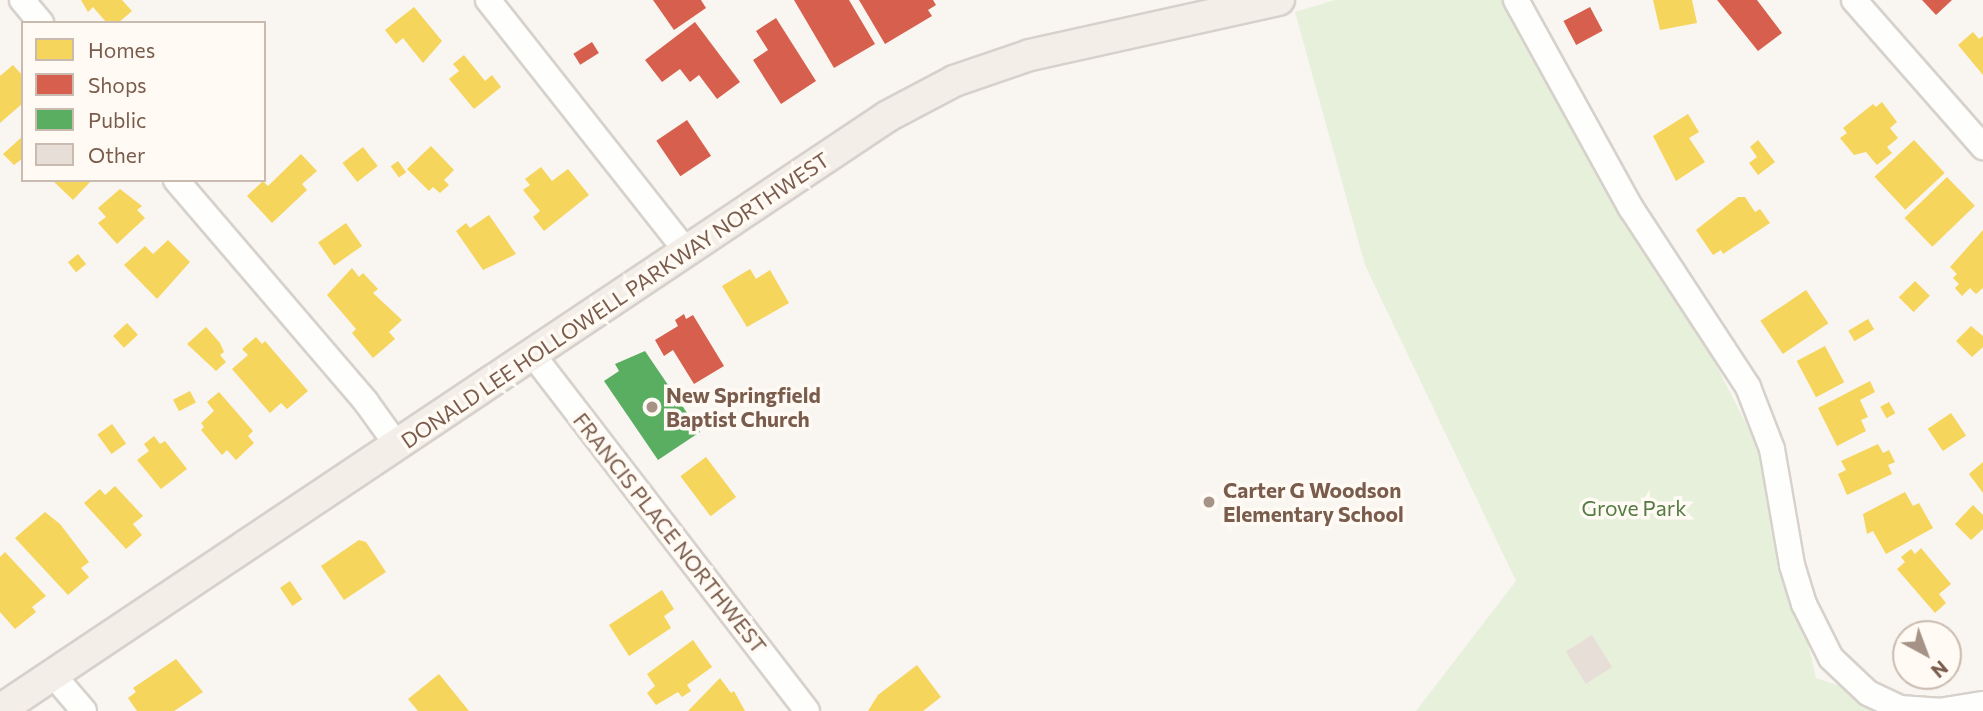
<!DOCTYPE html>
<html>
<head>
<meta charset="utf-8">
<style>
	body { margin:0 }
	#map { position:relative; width:1983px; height:711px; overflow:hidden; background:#f9f5f0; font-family:Commissioner,sans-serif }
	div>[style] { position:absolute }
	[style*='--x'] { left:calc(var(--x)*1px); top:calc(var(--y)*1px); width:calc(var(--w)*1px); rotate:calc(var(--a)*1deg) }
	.green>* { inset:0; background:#e7f0db }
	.homes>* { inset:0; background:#f6d55c; transform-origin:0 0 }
	.shops>* { inset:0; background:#d6604d; transform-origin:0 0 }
	.public>* { inset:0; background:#5aae61 }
	.building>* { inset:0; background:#e6ded7; transform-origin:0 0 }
	.roads { filter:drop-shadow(2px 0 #d7d1cb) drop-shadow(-2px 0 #d7d1cb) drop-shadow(0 2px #d7d1cb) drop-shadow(0 -2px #d7d1cb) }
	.minor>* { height:24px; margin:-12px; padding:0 12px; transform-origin:12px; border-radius:12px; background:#fefefd }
	.major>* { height:30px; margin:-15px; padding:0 15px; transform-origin:15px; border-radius:15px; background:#f3eee8 }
	.dots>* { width:19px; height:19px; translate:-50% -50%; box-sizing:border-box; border:4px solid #fffaf3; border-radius:50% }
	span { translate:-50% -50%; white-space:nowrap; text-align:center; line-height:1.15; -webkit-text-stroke:7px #fffaf3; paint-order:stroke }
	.street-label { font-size:21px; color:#7a5c4d }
	.poi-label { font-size:21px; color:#7a5c4d; font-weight:700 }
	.left { translate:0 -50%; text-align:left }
	.park-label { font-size:21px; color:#537a41 }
	.legend { position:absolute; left:21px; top:21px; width:245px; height:161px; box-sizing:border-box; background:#fffaf3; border:2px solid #cabbb1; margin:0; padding:9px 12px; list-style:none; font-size:21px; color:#7a5c4d }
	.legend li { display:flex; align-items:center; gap:14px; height:35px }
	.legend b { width:35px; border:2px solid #cabbb1 }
	.north { position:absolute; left:1892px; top:620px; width:70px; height:70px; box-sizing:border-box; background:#fffaf3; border:2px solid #cabbb1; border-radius:50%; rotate:139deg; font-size:19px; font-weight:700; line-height:28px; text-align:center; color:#7a5c4d }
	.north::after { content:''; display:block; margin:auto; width:24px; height:32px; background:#a69286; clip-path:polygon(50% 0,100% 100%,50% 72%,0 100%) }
</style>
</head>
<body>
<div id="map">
	<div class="green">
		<i style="clip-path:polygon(1335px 0,1528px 0,1766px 462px,1816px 678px,1913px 711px,1416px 711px,1516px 581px,1365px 265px,1295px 12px)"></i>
	</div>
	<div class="homes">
		<i style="clip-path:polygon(81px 0,122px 0,132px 11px,118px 23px,107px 23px,93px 7px,88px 12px)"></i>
		<i style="clip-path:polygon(1653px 0,1692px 0,1697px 23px,1660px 30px)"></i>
		<i style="clip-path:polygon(414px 7px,442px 41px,423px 63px,403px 38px,396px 44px,385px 30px)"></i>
		<i style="clip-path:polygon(1973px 32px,1979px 39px,1983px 36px,1983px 75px,1958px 45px)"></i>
		<i style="clip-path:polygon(464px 55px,485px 81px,492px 75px,501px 87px,474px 109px,449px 79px,459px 71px,453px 64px)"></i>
		<i style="clip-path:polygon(13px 65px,23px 76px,23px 103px,0 123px,0 76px)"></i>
		<i style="clip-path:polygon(1882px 102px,1897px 122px,1890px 128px,1898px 138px,1887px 147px,1892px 153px,1877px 165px,1866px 152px,1854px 155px,1840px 138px,1847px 133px,1843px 128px,1873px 104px,1876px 107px)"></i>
		<i style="clip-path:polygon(1688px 114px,1699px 132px,1689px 138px,1705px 162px,1676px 181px,1653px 136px)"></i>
		<i style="clip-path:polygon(23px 136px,23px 158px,14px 165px,3px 154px)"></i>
		<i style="clip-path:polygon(1758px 140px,1775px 162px,1758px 175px,1749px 163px,1757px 157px,1750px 147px)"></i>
		<i style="left:1914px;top:140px;width:45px;height:54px;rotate:47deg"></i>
		<i style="clip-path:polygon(431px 146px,454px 170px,444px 180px,449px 185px,440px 193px,433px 187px,429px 191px,407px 169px)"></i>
		<i style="left:363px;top:147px;width:24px;height:26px;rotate:52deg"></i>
		<i style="clip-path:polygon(301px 154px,317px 171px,302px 184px,307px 190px,272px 223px,247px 196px,263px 181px,268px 186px)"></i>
		<i style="left:398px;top:161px;width:14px;height:9px;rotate:54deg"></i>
		<i style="clip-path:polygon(541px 167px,552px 181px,568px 169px,589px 195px,544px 231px,533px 217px,540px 211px,523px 190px,530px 185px,525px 179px)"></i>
		<i style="left:1947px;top:177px;width:40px;height:59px;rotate:46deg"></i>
		<i style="clip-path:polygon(52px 180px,92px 180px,73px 200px)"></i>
		<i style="clip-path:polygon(120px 189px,142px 206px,137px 210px,145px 218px,117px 244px,98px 223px,106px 217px,98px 208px)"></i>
		<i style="clip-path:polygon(1738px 197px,1745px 197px,1755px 212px,1760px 209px,1770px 223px,1723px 254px,1721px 250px,1713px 255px,1696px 230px)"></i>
		<i style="clip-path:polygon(489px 215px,516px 254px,483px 270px,456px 231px,466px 223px,470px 228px)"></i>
		<i style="left:346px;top:223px;width:28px;height:34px;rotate:55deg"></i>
		<i style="clip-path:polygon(1983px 230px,1983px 288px,1976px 294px,1970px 288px,1962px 296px,1955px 288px,1959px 284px,1953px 278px,1957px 274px,1950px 267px)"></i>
		<i style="clip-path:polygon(168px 240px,190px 262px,157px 299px,124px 265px,145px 246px,153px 254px)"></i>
		<i style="left:78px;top:254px;width:13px;height:13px;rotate:51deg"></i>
		<i style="clip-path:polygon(352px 268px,359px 277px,363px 273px,378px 289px,373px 293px,402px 320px,389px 332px,395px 339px,373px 358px,352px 333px,356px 329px,327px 295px)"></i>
		<i style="clip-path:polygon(750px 269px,756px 279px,770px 270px,789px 303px,747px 327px,722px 286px)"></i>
		<i style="left:1915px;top:281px;width:21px;height:23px;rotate:45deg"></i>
		<i style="left:1806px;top:290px;width:40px;height:55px;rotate:56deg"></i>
		<i style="left:1868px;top:319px;width:12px;height:23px;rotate:59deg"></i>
		<i style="left:127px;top:323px;width:16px;height:19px;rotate:47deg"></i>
		<i style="clip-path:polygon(1971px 326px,1983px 336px,1983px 347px,1972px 357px,1956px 341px)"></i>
		<i style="clip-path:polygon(206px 327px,220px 343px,224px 352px,220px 355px,226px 362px,216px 371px,187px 344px)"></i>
		<i style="clip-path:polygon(256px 337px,262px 344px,265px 341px,308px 391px,287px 409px,281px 403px,270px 413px,232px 369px,248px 355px,242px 349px)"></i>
		<i style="left:1825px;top:346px;width:41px;height:32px;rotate:62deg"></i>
		<i style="clip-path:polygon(1870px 381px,1875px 392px,1860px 400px,1868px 417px,1861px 420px,1866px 431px,1837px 446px,1818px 408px)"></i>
		<i style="left:190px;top:391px;width:13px;height:19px;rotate:63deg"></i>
		<i style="clip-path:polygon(219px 392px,253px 431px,248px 436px,254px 443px,236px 460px,227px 450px,222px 455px,201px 430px,204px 427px,201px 423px,214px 411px,207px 402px)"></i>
		<i style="left:1889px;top:402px;width:13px;height:10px;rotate:61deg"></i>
		<i style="left:1951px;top:413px;width:27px;height:28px;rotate:56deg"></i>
		<i style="left:112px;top:424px;width:24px;height:18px;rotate:54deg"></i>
		<i style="clip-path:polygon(154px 436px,160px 444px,165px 441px,187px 469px,161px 489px,137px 460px,149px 451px,144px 444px)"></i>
		<i style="clip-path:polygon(1878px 444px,1883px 453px,1889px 450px,1895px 462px,1888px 465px,1892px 474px,1847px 495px,1838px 474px,1846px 470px,1841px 461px)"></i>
		<i style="left:706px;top:457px;width:50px;height:32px;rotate:53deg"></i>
		<i style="clip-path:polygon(1983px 462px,1983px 493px,1969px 474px)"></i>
		<i style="clip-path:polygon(115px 486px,143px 516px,133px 524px,142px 535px,126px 549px,84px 503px,100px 489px,105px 495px)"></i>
		<i style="clip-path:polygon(1905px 492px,1913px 506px,1919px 503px,1933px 528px,1886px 554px,1873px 531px,1867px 534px,1863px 514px)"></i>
		<i style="clip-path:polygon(1973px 505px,1983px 515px,1983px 529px,1971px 540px,1955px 524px)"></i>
		<i style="clip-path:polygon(45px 512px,60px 524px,89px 562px,81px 568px,89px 577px,68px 595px,15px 538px)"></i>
		<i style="clip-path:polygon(359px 540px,366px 542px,386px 572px,344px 600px,321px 566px)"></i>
		<i style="clip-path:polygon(1921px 548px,1951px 584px,1939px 594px,1946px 603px,1935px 613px,1897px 569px,1905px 562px,1901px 557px,1911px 549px,1915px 554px)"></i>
		<i style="clip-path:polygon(5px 552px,46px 596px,32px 607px,36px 612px,15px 629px,0 612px,0 557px)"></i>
		<i style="left:290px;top:581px;width:22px;height:12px;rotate:56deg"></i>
		<i style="clip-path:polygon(662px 590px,674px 609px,664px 616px,671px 628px,629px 656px,609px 625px)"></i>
		<i style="clip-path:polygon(693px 640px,712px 667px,687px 685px,691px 691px,682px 697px,678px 692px,656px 705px,647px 693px,655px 686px,647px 674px)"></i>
		<i style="clip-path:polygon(176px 659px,203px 692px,174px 711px,137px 711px,128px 698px,136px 692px,133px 688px)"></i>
		<i style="clip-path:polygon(917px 665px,941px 697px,923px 711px,868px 711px,878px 695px)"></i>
		<i style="clip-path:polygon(439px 674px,469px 711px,418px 711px,408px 699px)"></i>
		<i style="clip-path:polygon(720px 678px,731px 693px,734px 691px,745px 711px,688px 711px)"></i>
	</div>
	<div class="shops">
		<i style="clip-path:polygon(653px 0,701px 0,706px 8px,674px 30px)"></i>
		<i style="clip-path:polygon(794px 0,849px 0,875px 44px,834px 68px)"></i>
		<i style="clip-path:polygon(859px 0,933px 0,936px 5px,928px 10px,932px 16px,885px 44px)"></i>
		<i style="clip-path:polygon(1717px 0,1757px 0,1782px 33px,1758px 51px)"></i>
		<i style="clip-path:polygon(1922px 0,1952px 0,1936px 15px)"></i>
		<i style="left:1590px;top:7px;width:27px;height:30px;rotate:62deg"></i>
		<i style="clip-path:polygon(776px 18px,816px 81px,781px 104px,753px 60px,768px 50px,756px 31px)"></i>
		<i style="clip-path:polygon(695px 22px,740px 82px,717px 99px,699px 75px,690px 82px,680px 69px,662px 82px,645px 60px)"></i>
		<i style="left:592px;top:42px;width:13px;height:22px;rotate:58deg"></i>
		<i style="left:687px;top:120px;width:43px;height:37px;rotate:56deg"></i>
		<i style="clip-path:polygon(684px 314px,686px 319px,693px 315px,724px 366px,694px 384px,673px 350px,664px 356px,655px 340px,678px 326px,675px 320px)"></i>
	</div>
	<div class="public">
		<i style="clip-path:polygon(645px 351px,700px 432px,658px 460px,604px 381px,619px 371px,615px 364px)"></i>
	</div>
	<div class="building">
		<i style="left:1592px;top:635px;width:38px;height:31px;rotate:58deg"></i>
	</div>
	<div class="roads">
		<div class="minor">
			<i style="--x:22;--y:0;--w:30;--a:50"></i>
			<i style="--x:488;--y:0;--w:321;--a:51.7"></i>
			<i style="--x:1516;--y:0;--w:238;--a:61.1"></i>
			<i style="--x:1631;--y:208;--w:214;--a:56.8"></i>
			<i style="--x:1748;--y:387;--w:66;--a:68.8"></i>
			<i style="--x:1772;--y:449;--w:118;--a:80.2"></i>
			<i style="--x:1792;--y:565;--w:41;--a:72.9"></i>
			<i style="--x:1804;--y:604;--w:60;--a:63.4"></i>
			<i style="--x:1831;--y:658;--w:51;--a:43.4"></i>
			<i style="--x:1868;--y:693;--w:35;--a:25"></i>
			<i style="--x:1900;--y:708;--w:39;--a:4"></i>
			<i style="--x:1939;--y:711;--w:45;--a:-9"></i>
			<i style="--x:1854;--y:0;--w:196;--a:48.7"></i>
			<i style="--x:176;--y:180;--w:292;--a:49.4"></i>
			<i style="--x:366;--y:402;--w:53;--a:54.2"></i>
			<i style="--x:533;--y:355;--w:449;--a:52.4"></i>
			<i style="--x:54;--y:676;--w:46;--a:49.4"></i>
		</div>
		<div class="major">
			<i style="--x:0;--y:710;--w:1068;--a:-33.78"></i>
			<i style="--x:888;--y:116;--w:75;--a:-27.9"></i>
			<i style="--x:954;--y:81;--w:80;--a:-18.9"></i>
			<i style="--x:1030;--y:55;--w:255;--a:-12.5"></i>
		</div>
	</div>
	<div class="dots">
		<i style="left:652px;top:407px;background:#a69286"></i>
		<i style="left:1209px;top:502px;background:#a69286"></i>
	</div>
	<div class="street-label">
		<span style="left:615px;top:300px;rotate:-34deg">DONALD LEE HOLLOWELL PARKWAY NORTHWEST</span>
		<span style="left:670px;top:533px;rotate:52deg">FRANCIS PLACE NORTHWEST</span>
	</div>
	<div class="poi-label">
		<span class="left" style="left:666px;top:407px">New Springfield<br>Baptist Church</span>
		<span class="left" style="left:1223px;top:502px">Carter G Woodson<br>Elementary School</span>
	</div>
	<div class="park-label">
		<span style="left:1634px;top:508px">Grove Park</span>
	</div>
	<ul class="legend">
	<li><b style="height:19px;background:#f6d55c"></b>Homes</li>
	<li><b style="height:19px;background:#d6604d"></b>Shops</li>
	<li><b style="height:19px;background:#5aae61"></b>Public</li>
	<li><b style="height:19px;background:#e6ded7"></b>Other</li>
	</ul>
	<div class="north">N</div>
</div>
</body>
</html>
